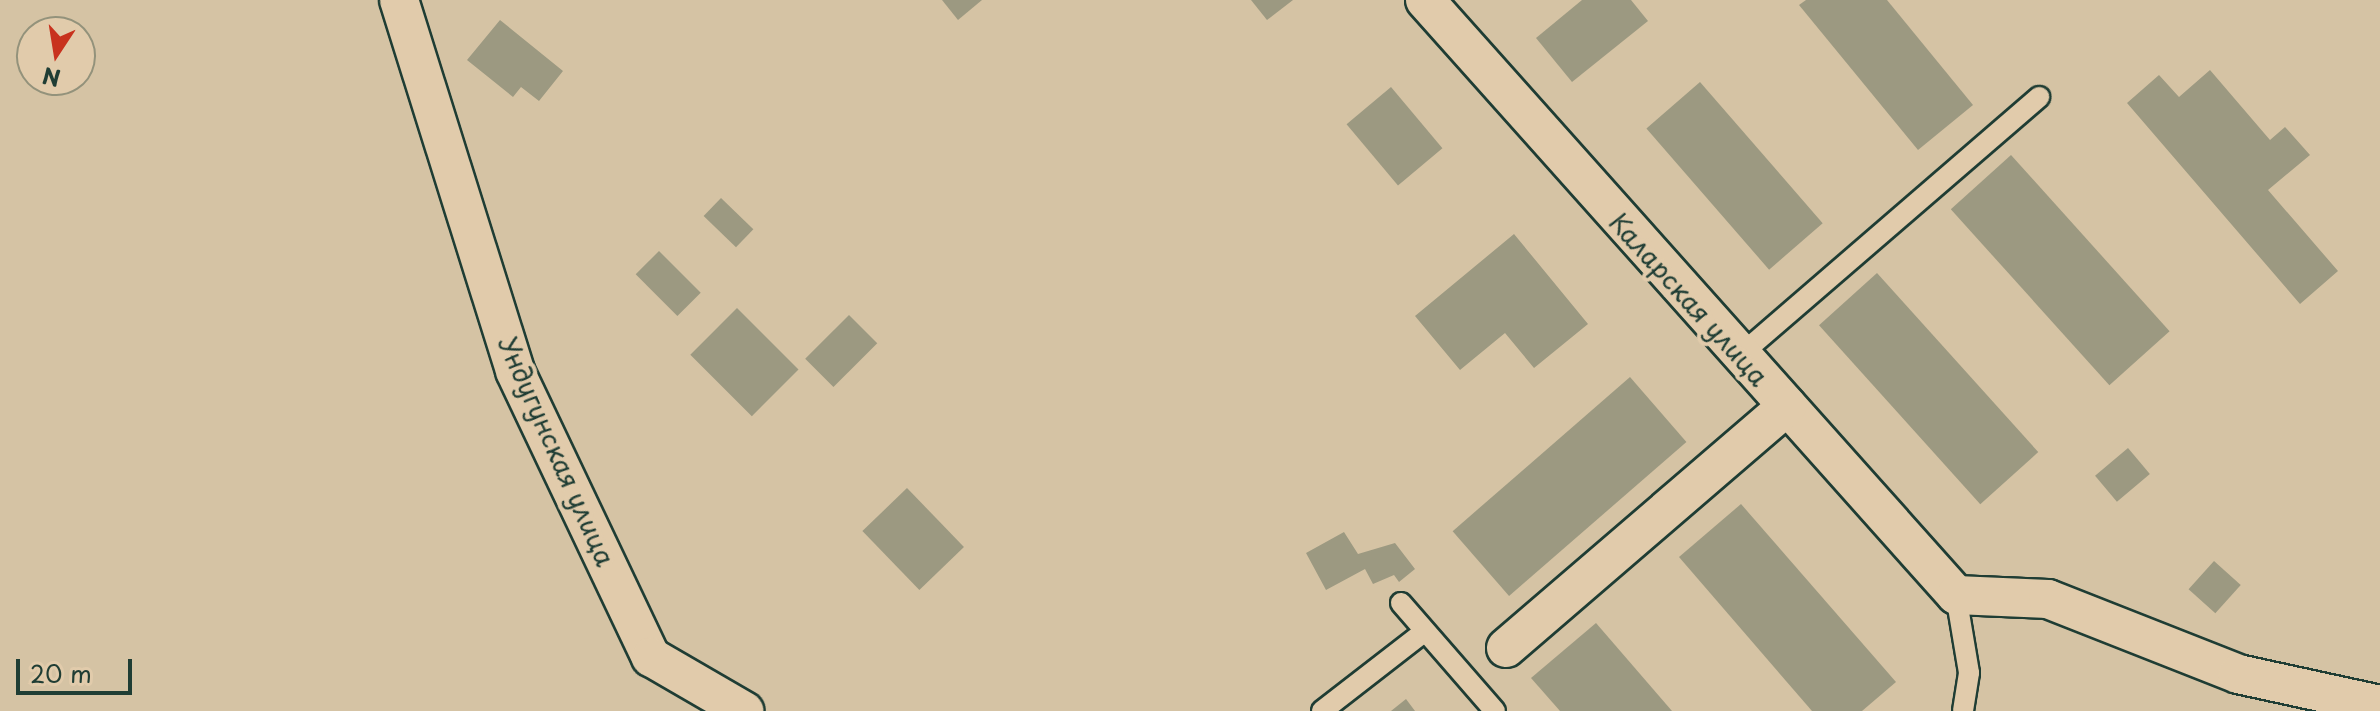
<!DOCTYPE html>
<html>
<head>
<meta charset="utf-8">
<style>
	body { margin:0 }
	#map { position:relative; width:2380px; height:711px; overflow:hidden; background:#d5c3a4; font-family:"Playpen Sans",sans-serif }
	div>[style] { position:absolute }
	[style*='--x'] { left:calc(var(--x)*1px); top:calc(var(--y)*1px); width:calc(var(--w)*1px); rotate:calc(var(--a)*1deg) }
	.building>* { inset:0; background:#9c9981; transform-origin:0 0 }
	.roads { filter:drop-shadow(2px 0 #1f3d34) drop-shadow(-2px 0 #1f3d34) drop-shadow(0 2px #1f3d34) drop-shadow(0 -2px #1f3d34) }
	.lane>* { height:20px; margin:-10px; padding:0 10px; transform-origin:10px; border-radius:10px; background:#e1cbab }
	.street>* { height:38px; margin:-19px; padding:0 19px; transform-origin:19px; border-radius:19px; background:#e1cbab }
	span { translate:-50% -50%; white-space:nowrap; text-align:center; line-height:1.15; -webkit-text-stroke:8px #e1cbab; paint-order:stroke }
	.street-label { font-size:26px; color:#1f3d34 }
	.north { position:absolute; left:16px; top:16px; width:80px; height:80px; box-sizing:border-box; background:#e1cbab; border:2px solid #93927b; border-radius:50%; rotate:192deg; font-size:22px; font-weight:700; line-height:32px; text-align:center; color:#1f3d34 }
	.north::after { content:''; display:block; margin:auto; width:28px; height:36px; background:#c8321e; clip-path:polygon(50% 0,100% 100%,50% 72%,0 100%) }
	.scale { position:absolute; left:16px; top:659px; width:116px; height:36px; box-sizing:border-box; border:4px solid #1f3d34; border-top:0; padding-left:10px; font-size:24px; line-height:28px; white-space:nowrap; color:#1f3d34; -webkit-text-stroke:6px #e1cbab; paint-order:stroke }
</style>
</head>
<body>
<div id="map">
	<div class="building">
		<i style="clip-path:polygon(942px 0,982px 0,958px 20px)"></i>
		<i style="clip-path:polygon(1251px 0,1293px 0,1267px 20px)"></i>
		<i style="clip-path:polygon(1582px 0,1631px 0,1648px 21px,1572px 82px,1536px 38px)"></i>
		<i style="clip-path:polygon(1806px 0,1887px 0,1973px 105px,1918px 150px,1799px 5px)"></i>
		<i style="clip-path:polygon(500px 20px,563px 71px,539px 101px,521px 87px,513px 97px,467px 60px)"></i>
		<i style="clip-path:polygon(2210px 70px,2270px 140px,2285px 127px,2310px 155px,2268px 190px,2338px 271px,2300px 304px,2127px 103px,2159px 75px,2179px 97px)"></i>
		<i style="left:1700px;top:82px;width:187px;height:71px;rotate:49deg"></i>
		<i style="left:1391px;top:87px;width:80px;height:58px;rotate:50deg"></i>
		<i style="left:2011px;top:155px;width:237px;height:81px;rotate:48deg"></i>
		<i style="left:721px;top:198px;width:45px;height:25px;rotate:44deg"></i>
		<i style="clip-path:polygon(1514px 234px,1588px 324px,1534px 368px,1505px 333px,1460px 370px,1415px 316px)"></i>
		<i style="left:659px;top:251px;width:59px;height:33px;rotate:45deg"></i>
		<i style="left:1877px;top:273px;width:241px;height:78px;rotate:48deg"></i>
		<i style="left:737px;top:308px;width:87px;height:66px;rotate:45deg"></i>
		<i style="left:849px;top:315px;width:40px;height:62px;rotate:45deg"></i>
		<i style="left:1630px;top:377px;width:86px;height:235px;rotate:49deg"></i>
		<i style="left:2128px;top:448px;width:34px;height:43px;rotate:50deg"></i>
		<i style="left:907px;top:488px;width:82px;height:62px;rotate:46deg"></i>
		<i style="clip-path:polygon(1741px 504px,1896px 682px,1862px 711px,1812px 711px,1679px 557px)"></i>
		<i style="clip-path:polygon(1344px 532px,1358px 554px,1395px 543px,1415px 569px,1399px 582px,1394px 575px,1373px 584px,1365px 569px,1326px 590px,1306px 553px)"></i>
		<i style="left:2214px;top:561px;width:36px;height:38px;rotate:42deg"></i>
		<i style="clip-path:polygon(1596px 623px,1672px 711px,1560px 711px,1531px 678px)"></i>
		<i style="clip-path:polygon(1406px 699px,1415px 711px,1391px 711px)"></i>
	</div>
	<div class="roads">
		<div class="lane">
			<i style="--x:1738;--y:357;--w:398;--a:-40.8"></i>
			<i style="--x:1956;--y:595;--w:79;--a:80.5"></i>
			<i style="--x:1969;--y:673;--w:38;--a:99"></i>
			<i style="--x:1401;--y:603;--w:143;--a:49"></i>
			<i style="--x:1322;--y:711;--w:130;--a:-37.8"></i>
		</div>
		<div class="street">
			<i style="--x:399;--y:0;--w:389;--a:72.6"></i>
			<i style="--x:515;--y:371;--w:317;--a:64.6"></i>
			<i style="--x:651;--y:657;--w:108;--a:30.1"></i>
			<i style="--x:1425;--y:0;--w:797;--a:48.25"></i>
			<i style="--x:1956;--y:595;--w:92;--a:2.5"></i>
			<i style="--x:2048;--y:599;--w:204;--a:21.5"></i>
			<i style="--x:2238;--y:674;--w:145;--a:12.3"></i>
			<i style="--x:1506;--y:648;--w:371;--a:-40.7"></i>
		</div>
	</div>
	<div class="street-label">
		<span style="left:1689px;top:299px;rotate:48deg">Каларская улица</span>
		<span style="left:557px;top:451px;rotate:66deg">Ундугунская улица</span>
	</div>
	<div class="north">N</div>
	<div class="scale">20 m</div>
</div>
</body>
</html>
